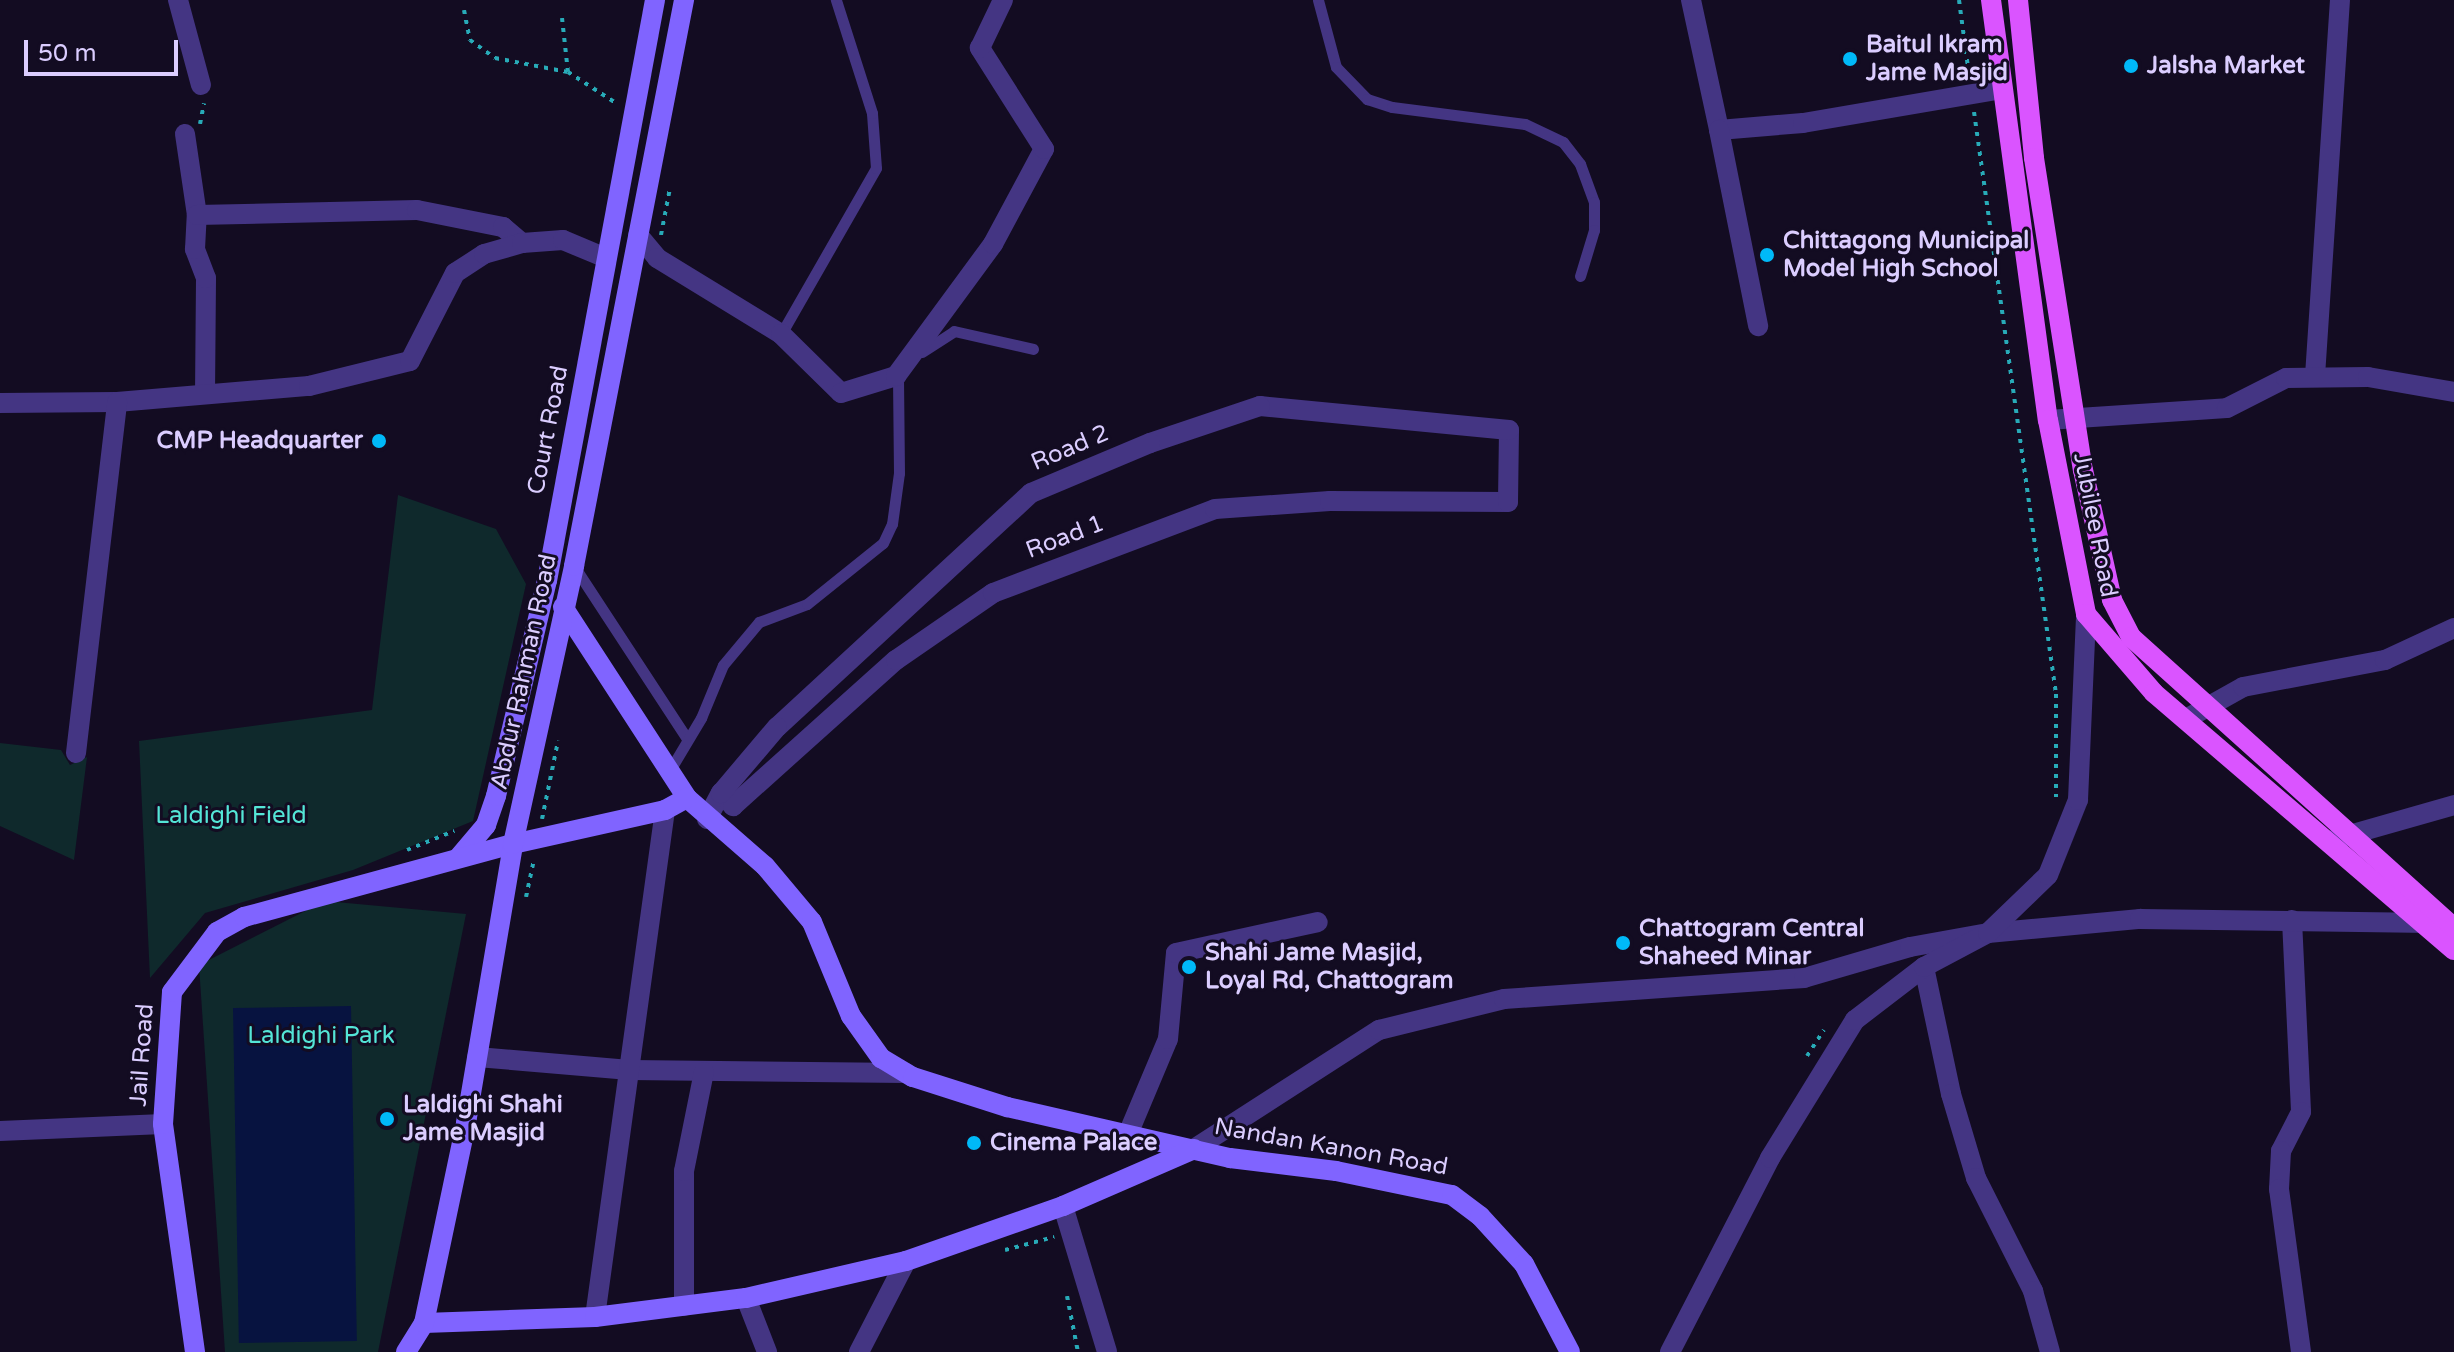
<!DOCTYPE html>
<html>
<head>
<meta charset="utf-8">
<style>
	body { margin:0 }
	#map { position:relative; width:2454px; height:1352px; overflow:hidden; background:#130c22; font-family:"Varela Round",sans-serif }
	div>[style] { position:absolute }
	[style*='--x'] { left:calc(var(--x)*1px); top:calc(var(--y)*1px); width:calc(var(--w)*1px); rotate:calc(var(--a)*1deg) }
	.green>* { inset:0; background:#0f292c }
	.water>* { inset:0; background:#071340; transform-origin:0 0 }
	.path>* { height:4px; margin-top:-2px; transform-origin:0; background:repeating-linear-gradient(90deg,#28abb8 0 4px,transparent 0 10px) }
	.service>* { height:11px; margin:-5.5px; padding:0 5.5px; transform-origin:5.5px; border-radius:5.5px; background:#443583 }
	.minor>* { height:20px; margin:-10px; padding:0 10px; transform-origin:10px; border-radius:10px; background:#443583 }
	.tertiary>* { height:20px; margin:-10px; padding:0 10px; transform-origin:10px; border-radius:10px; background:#443583 }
	.secondary>* { height:20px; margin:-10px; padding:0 10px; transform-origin:10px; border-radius:10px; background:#8064ff }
	.primary>* { height:20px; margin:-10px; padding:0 10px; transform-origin:10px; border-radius:10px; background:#da54ff }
	.dots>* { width:22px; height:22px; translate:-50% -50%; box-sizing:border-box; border:4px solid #130c22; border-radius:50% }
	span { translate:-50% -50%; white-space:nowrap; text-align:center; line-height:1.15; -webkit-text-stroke:6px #130c22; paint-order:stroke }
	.poi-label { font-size:24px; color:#dbcdff; font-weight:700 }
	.left { translate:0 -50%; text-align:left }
	.right { translate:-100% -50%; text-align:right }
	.street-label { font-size:24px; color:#dbcdff }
	.park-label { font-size:24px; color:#54e5d7 }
	.scale { position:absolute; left:24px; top:40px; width:154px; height:36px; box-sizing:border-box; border:4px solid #dbcdff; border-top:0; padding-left:10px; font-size:24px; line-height:28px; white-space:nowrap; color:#dbcdff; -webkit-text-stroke:6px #130c22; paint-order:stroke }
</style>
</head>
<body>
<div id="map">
	<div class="green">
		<i style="clip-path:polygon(398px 495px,496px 529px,526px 584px,473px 821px,353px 870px,205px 913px,150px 978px,139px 741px,372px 710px)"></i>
		<i style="clip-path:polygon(0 743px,61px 750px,70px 765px,87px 757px,74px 860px,0 826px)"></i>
		<i style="clip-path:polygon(325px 901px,466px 914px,378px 1352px,225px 1352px,199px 965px)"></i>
	</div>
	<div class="water">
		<i style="left:351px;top:1006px;width:335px;height:118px;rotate:89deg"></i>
	</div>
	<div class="path">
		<i style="--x:1959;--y:0;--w:76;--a:82.4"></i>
		<i style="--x:464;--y:10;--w:31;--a:79"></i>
		<i style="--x:470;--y:40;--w:31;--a:36"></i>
		<i style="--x:495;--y:58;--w:74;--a:10.9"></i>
		<i style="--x:562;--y:18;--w:54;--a:83.7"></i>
		<i style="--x:568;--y:72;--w:57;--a:32.9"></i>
		<i style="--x:1974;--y:112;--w:588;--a:81.98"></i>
		<i style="--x:2056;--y:694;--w:103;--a:90"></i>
		<i style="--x:200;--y:124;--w:21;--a:-79"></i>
		<i style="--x:661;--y:235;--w:48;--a:-79.2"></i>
		<i style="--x:542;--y:819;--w:80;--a:-78.4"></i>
		<i style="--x:407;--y:850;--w:51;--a:-22"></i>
		<i style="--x:526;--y:897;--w:39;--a:-78"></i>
		<i style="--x:1807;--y:1056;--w:31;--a:-57"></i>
		<i style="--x:1005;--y:1250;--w:51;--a:-14.9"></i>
		<i style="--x:1067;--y:1296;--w:57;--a:78.9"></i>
	</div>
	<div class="service">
		<i style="--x:1318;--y:0;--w:69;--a:75"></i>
		<i style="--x:1336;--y:67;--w:45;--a:45.9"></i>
		<i style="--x:1367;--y:99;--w:26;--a:18"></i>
		<i style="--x:1392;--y:107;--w:134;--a:7.3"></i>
		<i style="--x:1525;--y:124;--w:42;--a:25.3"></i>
		<i style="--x:1563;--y:142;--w:28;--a:52"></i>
		<i style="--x:1580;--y:164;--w:40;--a:69.8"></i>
		<i style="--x:1594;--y:202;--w:28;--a:90"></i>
		<i style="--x:1594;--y:230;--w:48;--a:106.9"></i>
		<i style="--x:781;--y:334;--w:191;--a:-60.2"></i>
		<i style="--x:876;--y:168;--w:55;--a:-94.2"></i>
		<i style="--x:872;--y:113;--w:119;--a:-107.7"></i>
		<i style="--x:922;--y:352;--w:38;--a:-33"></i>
		<i style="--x:954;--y:331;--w:81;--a:12.8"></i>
		<i style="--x:574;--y:566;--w:207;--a:56.8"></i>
		<i style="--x:670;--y:770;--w:61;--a:-59.2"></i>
		<i style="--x:701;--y:718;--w:57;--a:-67.5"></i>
		<i style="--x:723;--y:665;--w:56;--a:-50.1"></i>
		<i style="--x:759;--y:622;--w:51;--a:-20.6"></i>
		<i style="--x:807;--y:604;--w:97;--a:-38.8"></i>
		<i style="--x:883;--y:543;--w:21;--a:-65"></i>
		<i style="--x:892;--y:524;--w:51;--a:-82.2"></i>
		<i style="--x:899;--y:473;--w:99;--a:-90.6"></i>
	</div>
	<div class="minor">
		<i style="--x:178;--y:0;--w:88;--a:74.9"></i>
		<i style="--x:1691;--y:0;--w:133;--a:77.8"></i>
		<i style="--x:1719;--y:130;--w:84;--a:-4.8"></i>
		<i style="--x:1803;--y:123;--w:201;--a:-9.7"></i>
		<i style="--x:1719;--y:130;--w:200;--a:78.7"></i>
		<i style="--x:185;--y:134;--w:82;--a:81.6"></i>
		<i style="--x:638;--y:235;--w:30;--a:50"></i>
		<i style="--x:657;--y:258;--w:145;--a:31.5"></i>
		<i style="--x:781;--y:334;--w:84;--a:44.5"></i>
		<i style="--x:841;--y:393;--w:58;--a:-17.2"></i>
		<i style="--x:896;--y:376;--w:164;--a:-53.7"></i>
		<i style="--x:993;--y:244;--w:108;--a:-61.8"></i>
		<i style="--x:1044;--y:149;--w:120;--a:-122.4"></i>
		<i style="--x:980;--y:48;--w:53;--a:-64.4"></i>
		<i style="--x:2315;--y:376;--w:377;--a:-86.2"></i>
		<i style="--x:205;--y:394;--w:116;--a:-89.5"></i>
		<i style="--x:206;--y:278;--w:31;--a:-111"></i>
		<i style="--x:195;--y:249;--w:34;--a:-87"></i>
		<i style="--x:197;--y:215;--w:220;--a:-1.3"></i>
		<i style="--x:417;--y:210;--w:88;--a:11.2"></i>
		<i style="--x:503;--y:227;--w:25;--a:40"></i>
		<i style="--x:0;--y:403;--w:117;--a:-0.5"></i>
		<i style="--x:117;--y:402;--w:193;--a:-4.8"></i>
		<i style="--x:309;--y:386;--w:104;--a:-13.9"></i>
		<i style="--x:410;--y:361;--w:99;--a:-62.9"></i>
		<i style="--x:455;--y:273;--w:35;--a:-33"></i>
		<i style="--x:484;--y:254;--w:40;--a:-16"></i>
		<i style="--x:522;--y:243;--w:41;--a:-4.2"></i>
		<i style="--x:563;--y:240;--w:47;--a:22.7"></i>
		<i style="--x:2048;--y:420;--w:179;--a:-3.8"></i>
		<i style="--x:2227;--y:408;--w:66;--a:-27"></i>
		<i style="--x:2286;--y:378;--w:82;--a:-0.7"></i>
		<i style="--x:2368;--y:377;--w:87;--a:9.9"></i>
		<i style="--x:2186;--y:719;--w:65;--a:-29.3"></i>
		<i style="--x:2243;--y:687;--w:145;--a:-10.8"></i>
		<i style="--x:2385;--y:660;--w:76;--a:-24.9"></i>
		<i style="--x:76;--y:753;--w:353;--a:-83.3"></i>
		<i style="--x:707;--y:819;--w:30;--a:-62"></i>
		<i style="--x:721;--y:793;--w:18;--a:47"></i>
		<i style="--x:733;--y:806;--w:219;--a:-41.9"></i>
		<i style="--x:896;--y:660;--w:118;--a:-34.6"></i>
		<i style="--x:993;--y:593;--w:237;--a:-20.7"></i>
		<i style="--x:1215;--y:509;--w:115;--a:-4"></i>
		<i style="--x:1330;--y:501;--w:178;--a:0.3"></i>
		<i style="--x:1508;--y:502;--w:72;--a:-89.2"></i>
		<i style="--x:1509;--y:430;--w:250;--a:-174.5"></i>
		<i style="--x:1260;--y:406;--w:116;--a:161.4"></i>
		<i style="--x:1150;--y:443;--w:129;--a:157.2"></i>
		<i style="--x:1031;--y:493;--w:345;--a:137.3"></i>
		<i style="--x:777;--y:727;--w:87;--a:130.3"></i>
		<i style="--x:2335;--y:839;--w:124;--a:-15.9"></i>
		<i style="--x:2292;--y:920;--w:192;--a:87.3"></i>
		<i style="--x:2301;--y:1112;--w:44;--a:117.1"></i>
		<i style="--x:2281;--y:1151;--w:38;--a:93"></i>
		<i style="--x:2279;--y:1189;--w:164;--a:82.3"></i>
		<i style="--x:1924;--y:967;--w:130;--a:78"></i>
		<i style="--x:1951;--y:1094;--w:88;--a:73.4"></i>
		<i style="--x:1976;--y:1178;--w:127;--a:63.2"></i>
		<i style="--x:2033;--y:1291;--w:63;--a:74.4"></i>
		<i style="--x:477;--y:1057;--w:153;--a:4.9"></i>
		<i style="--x:629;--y:1070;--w:277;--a:0.6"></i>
		<i style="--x:0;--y:1131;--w:163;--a:-2.5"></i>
		<i style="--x:1128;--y:1134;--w:103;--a:-67.2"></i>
		<i style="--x:1168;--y:1039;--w:86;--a:-84.7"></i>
		<i style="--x:1176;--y:953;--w:145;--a:-12.3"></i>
		<i style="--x:1063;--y:1206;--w:152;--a:73.2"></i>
		<i style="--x:746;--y:1298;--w:58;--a:68.7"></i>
		<i style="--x:684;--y:1306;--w:135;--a:-90"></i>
		<i style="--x:684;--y:1171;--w:101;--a:-78.6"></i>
		<i style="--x:595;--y:1317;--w:512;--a:-82.14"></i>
		<i style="--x:859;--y:1352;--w:102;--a:-62.7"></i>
	</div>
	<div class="tertiary">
		<i style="--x:1194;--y:1149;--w:220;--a:-32.8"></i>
		<i style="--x:1379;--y:1030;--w:129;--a:-13.9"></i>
		<i style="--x:1504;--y:999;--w:301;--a:-4"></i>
		<i style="--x:1804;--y:978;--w:110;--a:-16.3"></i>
		<i style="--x:1910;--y:947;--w:79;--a:-10.2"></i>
		<i style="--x:1988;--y:933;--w:153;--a:-5.3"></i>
		<i style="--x:2140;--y:919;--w:291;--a:0.8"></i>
		<i style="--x:1670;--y:1352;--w:218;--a:-62.7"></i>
		<i style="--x:1770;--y:1158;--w:162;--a:-58.4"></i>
		<i style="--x:1855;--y:1020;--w:87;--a:-37.5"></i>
		<i style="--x:1924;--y:967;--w:72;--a:-28"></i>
		<i style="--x:1988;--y:933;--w:83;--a:-44"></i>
		<i style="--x:2048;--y:875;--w:81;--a:-68.2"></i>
		<i style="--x:2078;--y:800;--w:186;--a:-87.5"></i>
	</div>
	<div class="secondary">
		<i style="--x:563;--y:607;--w:228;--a:57"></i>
		<i style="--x:687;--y:798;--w:103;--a:41.1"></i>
		<i style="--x:765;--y:866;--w:73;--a:50"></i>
		<i style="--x:812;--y:922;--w:102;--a:67.5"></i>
		<i style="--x:851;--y:1016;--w:52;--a:54.5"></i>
		<i style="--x:881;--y:1058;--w:37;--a:31"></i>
		<i style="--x:913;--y:1077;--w:99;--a:17.7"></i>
		<i style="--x:1007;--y:1107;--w:229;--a:12.9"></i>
		<i style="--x:1230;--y:1158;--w:107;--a:7"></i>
		<i style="--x:1336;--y:1171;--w:118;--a:11.7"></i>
		<i style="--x:1452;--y:1195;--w:35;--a:37"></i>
		<i style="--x:1480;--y:1216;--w:65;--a:47.5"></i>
		<i style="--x:1524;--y:1264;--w:99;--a:62.4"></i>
		<i style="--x:459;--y:857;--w:42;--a:-49.8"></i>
		<i style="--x:486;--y:825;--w:31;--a:-71"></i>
		<i style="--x:496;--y:796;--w:221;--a:-76.7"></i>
		<i style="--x:547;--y:581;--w:591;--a:-79.47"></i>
		<i style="--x:424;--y:1323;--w:171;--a:-2"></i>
		<i style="--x:595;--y:1317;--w:152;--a:-7.2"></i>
		<i style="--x:746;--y:1298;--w:164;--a:-13"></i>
		<i style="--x:906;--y:1261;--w:166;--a:-19.3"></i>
		<i style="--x:1063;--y:1206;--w:143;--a:-23.5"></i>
		<i style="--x:195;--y:1352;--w:230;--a:-98"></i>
		<i style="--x:163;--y:1124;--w:132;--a:-86.1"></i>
		<i style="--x:172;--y:992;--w:75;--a:-53.1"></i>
		<i style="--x:217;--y:932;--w:31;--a:-29"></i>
		<i style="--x:244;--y:917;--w:279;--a:-15.2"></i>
		<i style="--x:513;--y:844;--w:156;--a:-12.6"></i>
		<i style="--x:665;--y:810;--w:25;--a:-29"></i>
		<i style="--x:406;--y:1352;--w:34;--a:-58"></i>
		<i style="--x:424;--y:1323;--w:204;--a:-78.1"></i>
		<i style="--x:466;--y:1123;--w:283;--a:-80.4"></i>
		<i style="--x:513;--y:844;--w:285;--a:-77.6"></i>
		<i style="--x:574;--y:566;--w:577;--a:-79"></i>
	</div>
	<div class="primary">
		<i style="--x:1991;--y:0;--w:424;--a:82.3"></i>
		<i style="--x:2048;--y:420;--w:198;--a:78.9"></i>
		<i style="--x:2086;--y:614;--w:104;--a:49.3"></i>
		<i style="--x:2154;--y:693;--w:395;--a:40.6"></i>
		<i style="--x:2018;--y:0;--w:159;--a:84.2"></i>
		<i style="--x:2034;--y:158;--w:316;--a:81.1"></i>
		<i style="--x:2083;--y:470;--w:133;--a:77.4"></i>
		<i style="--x:2112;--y:600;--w:42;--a:62.8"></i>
		<i style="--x:2131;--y:637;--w:435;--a:42"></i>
	</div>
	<div class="dots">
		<i style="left:1850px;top:59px;background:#00b9f8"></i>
		<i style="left:2131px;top:66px;background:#00b9f8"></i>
		<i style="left:1767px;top:255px;background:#00b9f8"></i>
		<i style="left:379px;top:441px;background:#00b9f8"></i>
		<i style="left:1623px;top:943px;background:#00b9f8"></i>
		<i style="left:1189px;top:967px;background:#00b9f8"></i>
		<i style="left:387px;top:1119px;background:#00b9f8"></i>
		<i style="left:974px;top:1143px;background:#00b9f8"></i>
	</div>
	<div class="poi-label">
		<span class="left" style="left:1866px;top:59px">Baitul Ikram<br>Jame Masjid</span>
		<span class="left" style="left:2147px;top:66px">Jalsha Market</span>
		<span class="left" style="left:1783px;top:255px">Chittagong Municipal<br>Model High School</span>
		<span class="right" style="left:363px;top:441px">CMP Headquarter</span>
		<span class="left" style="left:1639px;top:943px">Chattogram Central<br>Shaheed Minar</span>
		<span class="left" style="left:1205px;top:967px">Shahi Jame Masjid,<br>Loyal Rd, Chattogram</span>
		<span class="left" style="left:403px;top:1119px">Laldighi Shahi<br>Jame Masjid</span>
		<span class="left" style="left:990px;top:1143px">Cinema Palace</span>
	</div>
	<div class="street-label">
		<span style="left:548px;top:430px;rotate:-79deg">Court Road</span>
		<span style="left:1070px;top:448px;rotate:-23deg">Road 2</span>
		<span style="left:2095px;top:525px;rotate:79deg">Jubilee Road</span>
		<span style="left:1065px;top:537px;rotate:-21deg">Road 1</span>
		<span style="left:524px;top:672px;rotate:-78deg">Abdur Rahman Road</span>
		<span style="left:142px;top:1055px;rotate:-86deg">Jail Road</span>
		<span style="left:1331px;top:1147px;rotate:10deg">Nandan Kanon Road</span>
	</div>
	<div class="park-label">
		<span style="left:231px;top:816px">Laldighi Field</span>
		<span style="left:321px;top:1036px">Laldighi Park</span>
	</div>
	<div class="scale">50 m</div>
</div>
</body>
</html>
